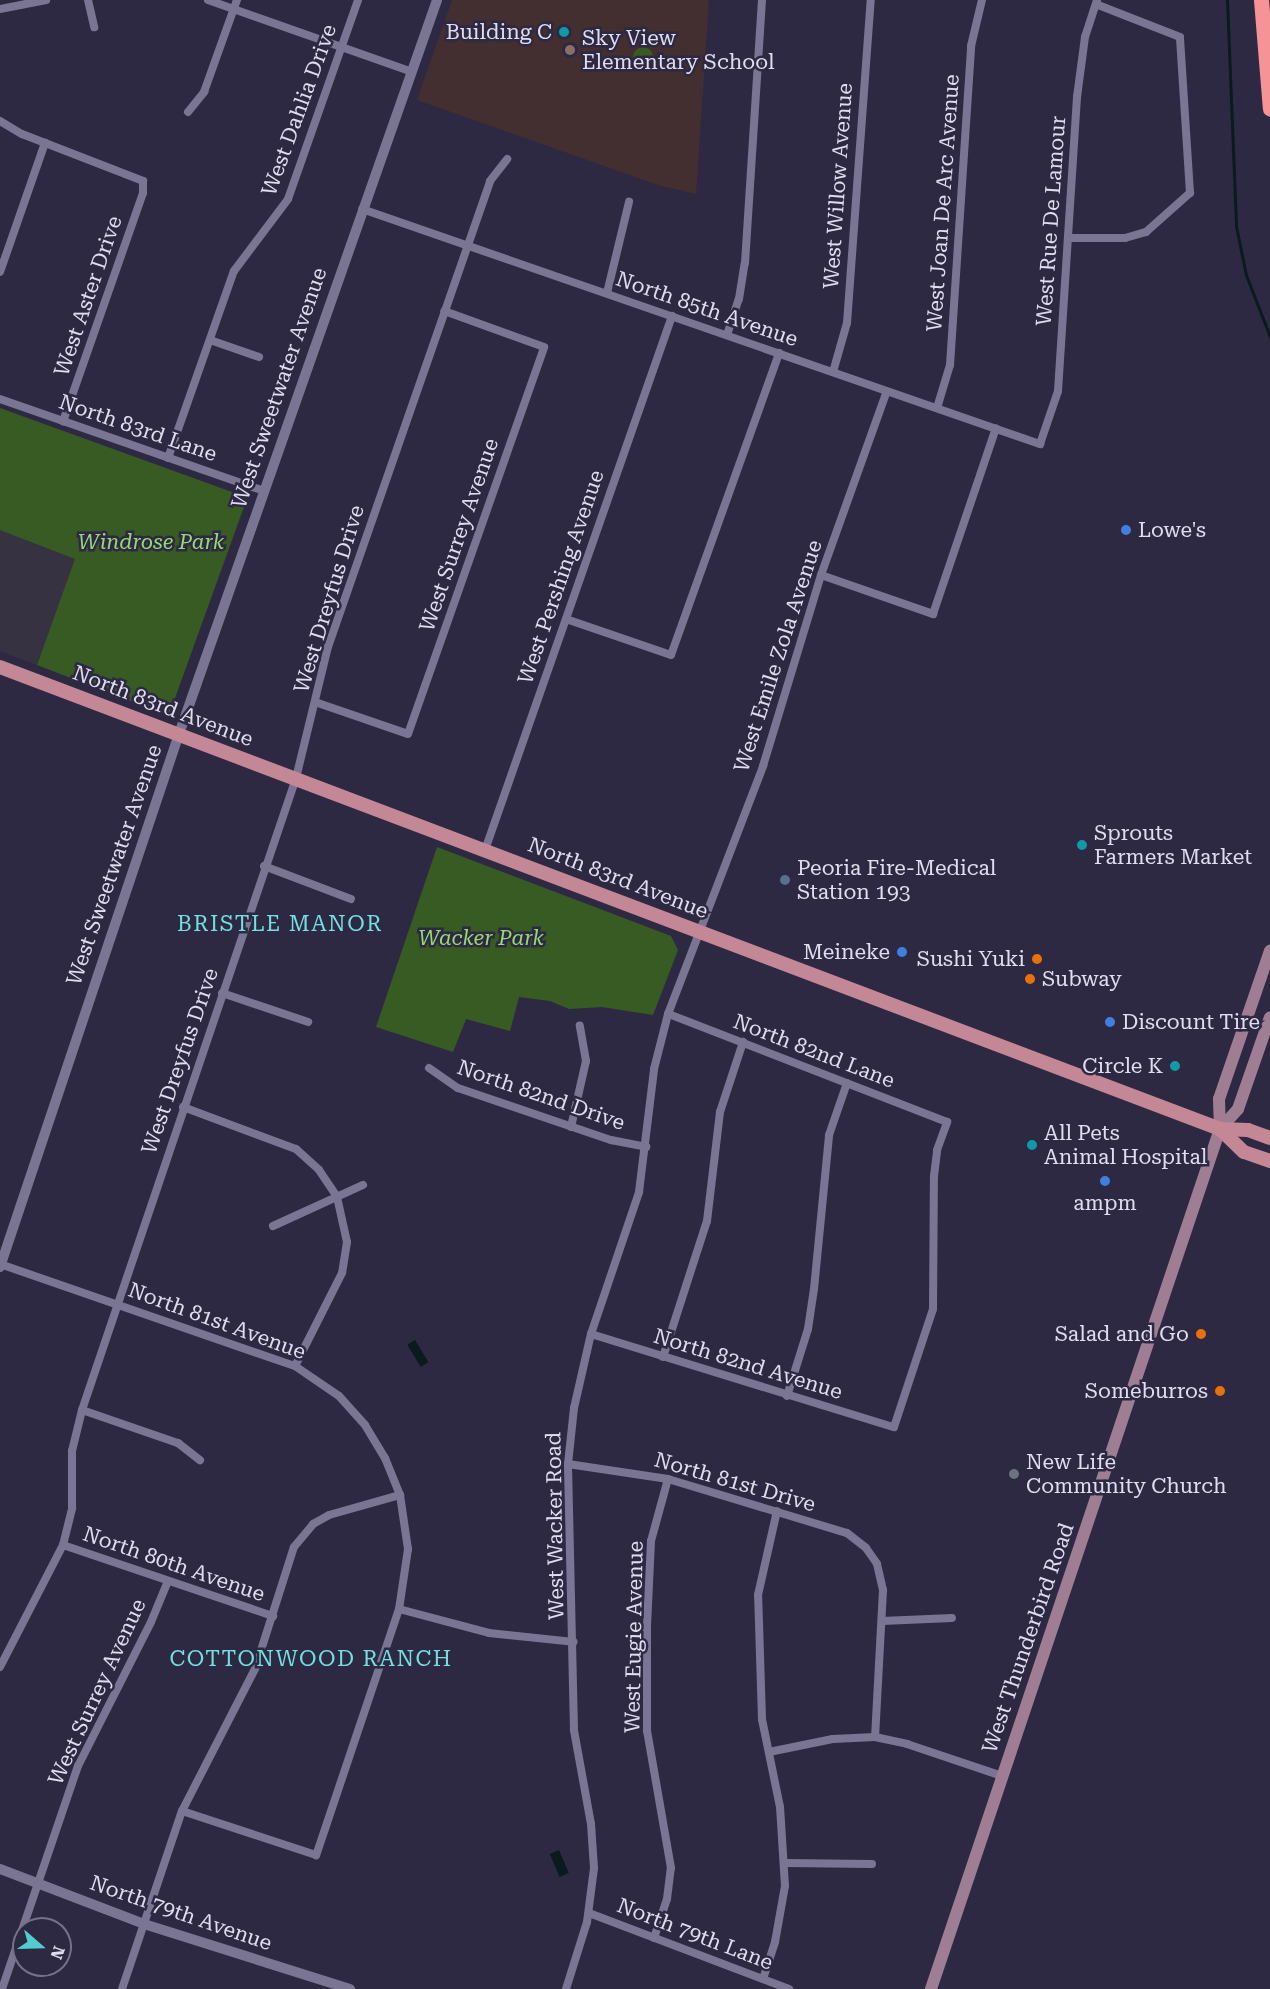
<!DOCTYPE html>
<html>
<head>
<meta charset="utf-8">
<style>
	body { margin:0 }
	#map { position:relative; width:1270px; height:1989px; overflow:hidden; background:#2e2943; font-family:"Roboto Serif",serif }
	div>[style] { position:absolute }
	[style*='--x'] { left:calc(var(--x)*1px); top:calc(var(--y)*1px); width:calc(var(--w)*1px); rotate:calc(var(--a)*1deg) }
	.industrial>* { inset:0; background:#373242 }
	.education>* { inset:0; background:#432f2f }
	.green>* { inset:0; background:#385b23 }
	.round { border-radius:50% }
	.water>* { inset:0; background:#091b1d; transform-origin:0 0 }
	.stream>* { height:3px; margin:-1.5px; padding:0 1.5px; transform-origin:1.5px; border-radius:1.5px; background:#091b1d }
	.minor>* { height:8px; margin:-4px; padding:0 4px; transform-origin:4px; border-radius:4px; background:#7a7593 }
	.tertiary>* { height:10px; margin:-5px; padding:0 5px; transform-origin:5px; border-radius:5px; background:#7a7593 }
	.secondary>* { height:12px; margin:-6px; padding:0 6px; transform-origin:6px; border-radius:6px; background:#9f7e94 }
	.primary>* { height:14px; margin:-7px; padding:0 7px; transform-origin:7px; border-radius:7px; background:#c48795 }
	.motorway>* { height:15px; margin:-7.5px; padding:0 7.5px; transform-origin:7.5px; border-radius:7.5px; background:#f59397 }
	.dots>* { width:16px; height:16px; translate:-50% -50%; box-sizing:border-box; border:3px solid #2e2943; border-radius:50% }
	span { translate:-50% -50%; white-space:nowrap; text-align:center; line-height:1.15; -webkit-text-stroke:5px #2e2943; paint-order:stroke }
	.poi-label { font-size:21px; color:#e0ddef }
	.right { translate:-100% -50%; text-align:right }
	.left { translate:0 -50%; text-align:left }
	.street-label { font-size:21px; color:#e0ddef }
	.park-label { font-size:21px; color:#97d973; font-style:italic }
	.neighbourhood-label { font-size:22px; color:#73dfe1; letter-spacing:1.5px }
	.north { position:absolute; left:12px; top:1917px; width:60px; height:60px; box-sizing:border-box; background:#2e2943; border:2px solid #757188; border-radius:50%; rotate:110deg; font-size:16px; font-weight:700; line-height:24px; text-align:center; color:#e0ddef }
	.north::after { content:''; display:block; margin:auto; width:21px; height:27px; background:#52cdce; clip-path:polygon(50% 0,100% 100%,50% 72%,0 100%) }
</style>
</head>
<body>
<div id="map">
	<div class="industrial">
		<i style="clip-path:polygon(0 530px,76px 559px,37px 665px,0 651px)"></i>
	</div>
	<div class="education">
		<i style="clip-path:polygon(452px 0,709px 0,696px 194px,658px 185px,417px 100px)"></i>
	</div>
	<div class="green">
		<i class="round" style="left:633px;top:47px;width:20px;height:20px"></i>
		<i style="clip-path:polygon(0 408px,243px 496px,245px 504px,170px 712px,162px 713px,37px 665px,75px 559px,0 530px)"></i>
		<i style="clip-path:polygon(437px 847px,671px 936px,678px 950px,653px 1015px,602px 1007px,569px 1009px,550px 1001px,519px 997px,510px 1031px,466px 1019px,453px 1052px,376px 1027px)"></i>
	</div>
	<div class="water">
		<i style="left:415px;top:1340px;width:26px;height:9px;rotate:59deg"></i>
		<i style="left:559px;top:1850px;width:25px;height:10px;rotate:67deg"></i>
	</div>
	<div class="stream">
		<i style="--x:1227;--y:0;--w:226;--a:87.7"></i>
		<i style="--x:1236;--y:226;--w:50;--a:78.5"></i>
		<i style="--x:1246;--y:275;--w:66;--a:68.8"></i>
	</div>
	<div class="minor">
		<i style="--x:88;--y:0;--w:28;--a:77"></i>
		<i style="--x:208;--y:0;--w:216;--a:19.4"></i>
		<i style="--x:0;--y:9;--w:47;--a:-11.1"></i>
		<i style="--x:188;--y:112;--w:26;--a:-51"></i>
		<i style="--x:204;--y:92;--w:98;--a:-70.3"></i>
		<i style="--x:0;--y:121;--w:26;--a:31"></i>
		<i style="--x:22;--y:134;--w:130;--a:21.2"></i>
		<i style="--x:143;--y:181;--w:12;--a:90"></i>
		<i style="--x:143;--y:193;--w:242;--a:109.3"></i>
		<i style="--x:362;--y:209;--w:718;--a:19.12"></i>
		<i style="--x:1040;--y:444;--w:56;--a:-71.2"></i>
		<i style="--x:1058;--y:391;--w:295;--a:-86.3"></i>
		<i style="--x:1077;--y:97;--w:61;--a:-82.4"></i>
		<i style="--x:1085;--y:37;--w:39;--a:-72"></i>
		<i style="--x:1068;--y:238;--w:57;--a:0"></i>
		<i style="--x:1125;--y:238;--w:22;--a:-16"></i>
		<i style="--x:1146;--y:232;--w:59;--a:-41.6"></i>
		<i style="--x:1190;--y:193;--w:156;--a:-93.7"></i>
		<i style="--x:1180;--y:37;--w:90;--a:-158.6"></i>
		<i style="--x:0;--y:272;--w:137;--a:-70.8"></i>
		<i style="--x:607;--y:293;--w:94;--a:-76.4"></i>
		<i style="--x:727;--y:335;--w:38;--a:-72"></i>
		<i style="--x:739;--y:299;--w:36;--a:-81"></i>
		<i style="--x:745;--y:263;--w:264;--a:-86.3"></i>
		<i style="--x:210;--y:340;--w:52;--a:19.1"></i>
		<i style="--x:833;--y:372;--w:51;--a:-74.1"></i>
		<i style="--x:847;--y:323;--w:324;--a:-85.8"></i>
		<i style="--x:0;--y:399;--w:280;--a:19.2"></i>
		<i style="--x:937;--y:408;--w:45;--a:-73.2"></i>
		<i style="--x:950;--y:365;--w:320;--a:-86.2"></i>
		<i style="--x:971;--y:46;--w:47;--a:-76.6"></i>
		<i style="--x:168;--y:458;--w:198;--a:-70.6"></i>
		<i style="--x:234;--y:271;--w:90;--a:-53.1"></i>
		<i style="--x:288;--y:199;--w:211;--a:-70.6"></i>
		<i style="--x:821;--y:575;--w:119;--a:19.2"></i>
		<i style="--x:933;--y:614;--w:196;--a:-71.3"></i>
		<i style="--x:566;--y:619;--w:111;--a:18.9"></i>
		<i style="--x:671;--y:655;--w:321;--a:-70.3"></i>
		<i style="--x:315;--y:702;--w:98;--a:19"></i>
		<i style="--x:408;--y:734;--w:410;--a:-70.6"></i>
		<i style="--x:544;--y:347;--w:106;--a:-160.2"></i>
		<i style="--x:485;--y:850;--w:566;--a:-70.7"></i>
		<i style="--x:264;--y:866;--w:93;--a:20.8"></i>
		<i style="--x:222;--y:993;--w:91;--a:18.6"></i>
		<i style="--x:429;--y:1068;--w:35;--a:35"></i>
		<i style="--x:458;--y:1088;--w:162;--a:18.8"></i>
		<i style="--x:611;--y:1140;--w:36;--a:11"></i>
		<i style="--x:183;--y:1107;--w:121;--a:20.4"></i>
		<i style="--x:296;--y:1149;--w:31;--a:42"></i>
		<i style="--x:319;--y:1170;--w:32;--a:56"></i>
		<i style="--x:337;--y:1197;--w:46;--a:77.5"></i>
		<i style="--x:347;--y:1242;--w:31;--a:99"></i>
		<i style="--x:342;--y:1273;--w:104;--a:116.8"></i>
		<i style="--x:571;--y:1127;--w:68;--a:-77.2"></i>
		<i style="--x:586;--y:1061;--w:36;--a:-100"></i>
		<i style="--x:273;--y:1226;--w:99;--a:-24.5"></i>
		<i style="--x:0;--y:1264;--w:312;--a:19.1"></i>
		<i style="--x:295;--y:1366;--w:53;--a:34.3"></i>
		<i style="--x:339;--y:1396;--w:39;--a:48"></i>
		<i style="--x:365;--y:1425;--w:39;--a:59"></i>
		<i style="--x:385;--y:1458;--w:40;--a:68"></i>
		<i style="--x:400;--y:1495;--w:55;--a:81.6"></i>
		<i style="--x:408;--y:1549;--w:61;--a:98.5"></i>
		<i style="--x:399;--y:1609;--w:260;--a:108.6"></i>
		<i style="--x:316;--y:1855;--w:141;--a:-161.8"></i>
		<i style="--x:591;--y:1334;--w:317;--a:17.1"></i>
		<i style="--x:894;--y:1427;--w:124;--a:-71.7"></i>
		<i style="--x:933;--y:1309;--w:133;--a:-89.6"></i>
		<i style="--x:934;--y:1176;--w:26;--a:-83"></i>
		<i style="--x:937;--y:1150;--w:30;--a:-70"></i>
		<i style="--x:947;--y:1122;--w:299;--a:-158.8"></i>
		<i style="--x:663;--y:1357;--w:143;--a:-72.1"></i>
		<i style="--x:707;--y:1221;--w:110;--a:-83.2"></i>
		<i style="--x:720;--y:1112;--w:74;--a:-71.8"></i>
		<i style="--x:787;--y:1396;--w:70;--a:-72.6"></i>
		<i style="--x:808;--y:1329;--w:40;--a:-81.5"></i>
		<i style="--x:814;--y:1289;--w:155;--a:-84.4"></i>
		<i style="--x:829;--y:1135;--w:55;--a:-70.9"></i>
		<i style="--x:82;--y:1410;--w:102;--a:19"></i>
		<i style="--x:178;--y:1443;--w:28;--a:38"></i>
		<i style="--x:568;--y:1464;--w:101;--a:8.5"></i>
		<i style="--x:668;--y:1479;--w:187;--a:16.8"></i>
		<i style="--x:847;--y:1533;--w:24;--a:38"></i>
		<i style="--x:866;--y:1548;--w:19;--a:55"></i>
		<i style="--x:877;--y:1564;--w:27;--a:77"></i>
		<i style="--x:883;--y:1590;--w:147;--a:93.1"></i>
		<i style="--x:63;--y:1545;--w:222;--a:18.7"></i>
		<i style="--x:399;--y:1609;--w:93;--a:14.9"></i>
		<i style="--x:489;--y:1633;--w:85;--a:6"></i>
		<i style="--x:882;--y:1621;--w:70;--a:-2.5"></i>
		<i style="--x:0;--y:1667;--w:137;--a:-62.7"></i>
		<i style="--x:63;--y:1545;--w:38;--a:-76"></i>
		<i style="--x:72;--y:1508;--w:57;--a:-90"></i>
		<i style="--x:72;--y:1451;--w:42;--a:-76.3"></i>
		<i style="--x:82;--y:1410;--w:667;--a:-71.29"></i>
		<i style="--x:296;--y:778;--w:135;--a:-76.3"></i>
		<i style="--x:328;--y:647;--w:493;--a:-70.8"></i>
		<i style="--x:490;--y:181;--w:28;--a:-52"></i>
		<i style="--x:769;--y:1752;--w:65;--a:-11.5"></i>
		<i style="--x:833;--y:1739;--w:42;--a:-2.7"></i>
		<i style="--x:875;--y:1737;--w:33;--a:12"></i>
		<i style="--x:907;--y:1744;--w:100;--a:18.6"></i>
		<i style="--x:786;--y:1863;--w:86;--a:0.7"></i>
		<i style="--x:589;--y:1913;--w:214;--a:20.8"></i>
		<i style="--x:654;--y:1938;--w:41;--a:-71.6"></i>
		<i style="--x:667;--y:1899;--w:31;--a:-83"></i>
		<i style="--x:671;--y:1868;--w:139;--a:-99.9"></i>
		<i style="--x:647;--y:1731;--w:105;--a:-90"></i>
		<i style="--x:647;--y:1626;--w:85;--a:-87.3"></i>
		<i style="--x:651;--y:1541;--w:64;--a:-74.7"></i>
		<i style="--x:763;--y:1979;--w:39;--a:-72"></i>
		<i style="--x:775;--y:1942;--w:57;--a:-79.9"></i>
		<i style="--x:785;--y:1886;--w:79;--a:-93.6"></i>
		<i style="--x:780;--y:1807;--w:90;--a:-101.6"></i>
		<i style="--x:762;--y:1719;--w:124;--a:-91.8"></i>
		<i style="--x:758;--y:1595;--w:86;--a:-77.3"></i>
		<i style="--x:2;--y:1989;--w:236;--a:-71.2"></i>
		<i style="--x:78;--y:1766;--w:161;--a:-63.1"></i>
		<i style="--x:151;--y:1622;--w:44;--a:-67.5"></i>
		<i style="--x:122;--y:1989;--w:188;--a:-71.4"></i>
		<i style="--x:182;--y:1811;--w:160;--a:-62.8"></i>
		<i style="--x:255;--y:1669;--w:128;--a:-72.3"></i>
		<i style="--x:294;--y:1547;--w:30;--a:-50"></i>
		<i style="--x:313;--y:1524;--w:18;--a:-29"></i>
		<i style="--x:329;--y:1515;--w:74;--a:-15.7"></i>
		<i style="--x:566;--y:1989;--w:70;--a:-72.6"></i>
		<i style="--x:587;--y:1922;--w:54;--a:-82.6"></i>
		<i style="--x:594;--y:1868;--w:44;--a:-93.9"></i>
		<i style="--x:591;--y:1824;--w:96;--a:-100.3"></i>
		<i style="--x:574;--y:1730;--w:266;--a:-91.3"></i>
		<i style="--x:568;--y:1464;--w:56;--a:-83.9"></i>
		<i style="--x:574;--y:1408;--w:76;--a:-77.1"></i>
		<i style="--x:591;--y:1334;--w:150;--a:-71.3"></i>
		<i style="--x:639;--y:1192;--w:124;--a:-83"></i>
		<i style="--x:654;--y:1069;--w:57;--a:-75.7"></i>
		<i style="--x:668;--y:1014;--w:266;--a:-69"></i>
		<i style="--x:763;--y:766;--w:200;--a:-73.1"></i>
		<i style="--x:821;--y:575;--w:195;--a:-70.3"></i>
	</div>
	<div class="tertiary">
		<i style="--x:0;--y:1267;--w:562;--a:-71.44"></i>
		<i style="--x:179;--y:734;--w:778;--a:-70.63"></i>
		<i style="--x:0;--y:1869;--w:154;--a:20.9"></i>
		<i style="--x:144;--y:1924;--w:216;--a:17.5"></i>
	</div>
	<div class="secondary">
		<i style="--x:1220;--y:1129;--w:27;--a:-48"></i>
		<i style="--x:1238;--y:1109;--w:97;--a:-70.8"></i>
		<i style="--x:931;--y:1989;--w:907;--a:-71.43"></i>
		<i style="--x:1220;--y:1129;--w:30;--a:-92"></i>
		<i style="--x:1219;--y:1099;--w:157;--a:-71"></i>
	</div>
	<div class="primary">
		<i style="--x:0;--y:667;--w:1305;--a:20.74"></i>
		<i style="--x:1220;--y:1129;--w:28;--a:2"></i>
		<i style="--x:1248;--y:1130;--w:23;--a:20"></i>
		<i style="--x:1220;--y:1129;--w:33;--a:44"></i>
		<i style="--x:1244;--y:1152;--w:28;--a:19"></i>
	</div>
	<div class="motorway">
		<i style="--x:1261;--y:0;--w:109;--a:85.3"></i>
	</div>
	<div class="dots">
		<i style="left:564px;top:32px;background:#0f9aa8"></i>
		<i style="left:570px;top:50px;background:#8d6e63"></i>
		<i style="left:1126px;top:530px;background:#3f7fe0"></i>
		<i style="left:1082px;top:845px;background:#0f9aa8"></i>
		<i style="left:785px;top:880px;background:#5c6f8a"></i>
		<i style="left:902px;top:952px;background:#3f7fe0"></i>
		<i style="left:1037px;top:959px;background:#e8710a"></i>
		<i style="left:1030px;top:979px;background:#e8710a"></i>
		<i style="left:1110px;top:1022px;background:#3f7fe0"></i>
		<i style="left:1175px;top:1066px;background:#0f9aa8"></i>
		<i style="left:1032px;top:1145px;background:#0f9aa8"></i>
		<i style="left:1105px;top:1181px;background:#3f7fe0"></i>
		<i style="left:1201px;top:1334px;background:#e8710a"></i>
		<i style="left:1220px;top:1391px;background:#e8710a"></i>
		<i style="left:1014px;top:1474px;background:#6b7280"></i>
	</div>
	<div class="poi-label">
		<span class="right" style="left:552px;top:32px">Building C</span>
		<span class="left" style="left:582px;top:50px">Sky View<br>Elementary School</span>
		<span class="left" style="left:1138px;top:530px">Lowe's</span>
		<span class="left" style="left:1094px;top:845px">Sprouts<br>Farmers Market</span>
		<span class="left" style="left:797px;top:880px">Peoria Fire-Medical<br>Station 193</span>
		<span class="right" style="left:890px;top:952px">Meineke</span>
		<span class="right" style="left:1025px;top:959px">Sushi Yuki</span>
		<span class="left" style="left:1042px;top:979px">Subway</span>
		<span class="left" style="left:1122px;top:1022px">Discount Tire</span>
		<span class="right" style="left:1163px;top:1066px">Circle K</span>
		<span class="left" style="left:1044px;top:1145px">All Pets<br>Animal Hospital</span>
		<span style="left:1105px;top:1203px">ampm</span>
		<span class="right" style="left:1189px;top:1334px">Salad and Go</span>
		<span class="right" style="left:1208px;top:1391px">Someburros</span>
		<span class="left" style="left:1026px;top:1474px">New Life<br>Community Church</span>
	</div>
	<div class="street-label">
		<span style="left:299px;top:110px;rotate:-70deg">West Dahlia Drive</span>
		<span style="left:838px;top:186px;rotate:-86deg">West Willow Avenue</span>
		<span style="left:943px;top:203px;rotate:-86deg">West Joan De Arc Avenue</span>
		<span style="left:1051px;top:221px;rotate:-86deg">West Rue De Lamour</span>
		<span style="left:88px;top:296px;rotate:-71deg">West Aster Drive</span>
		<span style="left:707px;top:309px;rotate:19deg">North 85th Avenue</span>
		<span style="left:279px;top:388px;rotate:-71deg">West Sweetwater Avenue</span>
		<span style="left:138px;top:428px;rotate:19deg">North 83rd Lane</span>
		<span style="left:459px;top:535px;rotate:-71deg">West Surrey Avenue</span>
		<span style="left:561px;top:577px;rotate:-71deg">West Pershing Avenue</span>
		<span style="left:329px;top:599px;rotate:-73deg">West Dreyfus Drive</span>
		<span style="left:778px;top:656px;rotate:-72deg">West Emile Zola Avenue</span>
		<span style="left:163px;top:706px;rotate:21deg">North 83rd Avenue</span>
		<span style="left:114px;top:865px;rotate:-71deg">West Sweetwater Avenue</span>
		<span style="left:618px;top:878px;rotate:21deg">North 83rd Avenue</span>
		<span style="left:814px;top:1051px;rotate:21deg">North 82nd Lane</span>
		<span style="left:180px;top:1061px;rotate:-71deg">West Dreyfus Drive</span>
		<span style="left:541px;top:1095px;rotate:19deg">North 82nd Drive</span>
		<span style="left:217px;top:1321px;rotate:20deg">North 81st Avenue</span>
		<span style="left:748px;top:1364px;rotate:17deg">North 82nd Avenue</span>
		<span style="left:735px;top:1482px;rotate:16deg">North 81st Drive</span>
		<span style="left:555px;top:1526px;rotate:-91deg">West Wacker Road</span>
		<span style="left:174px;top:1564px;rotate:19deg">North 80th Avenue</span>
		<span style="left:634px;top:1637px;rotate:-89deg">West Eugie Avenue</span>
		<span style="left:1028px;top:1638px;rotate:-71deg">West Thunderbird Road</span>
		<span style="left:97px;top:1692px;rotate:-65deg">West Surrey Avenue</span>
		<span style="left:181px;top:1913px;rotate:19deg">North 79th Avenue</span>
		<span style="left:695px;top:1934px;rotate:21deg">North 79th Lane</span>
	</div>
	<div class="park-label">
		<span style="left:151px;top:542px">Windrose Park</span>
		<span style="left:481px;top:938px">Wacker Park</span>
	</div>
	<div class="neighbourhood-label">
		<span style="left:280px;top:924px">BRISTLE MANOR</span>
		<span style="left:311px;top:1659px">COTTONWOOD RANCH</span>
	</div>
	<div class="north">N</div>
</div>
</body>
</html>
